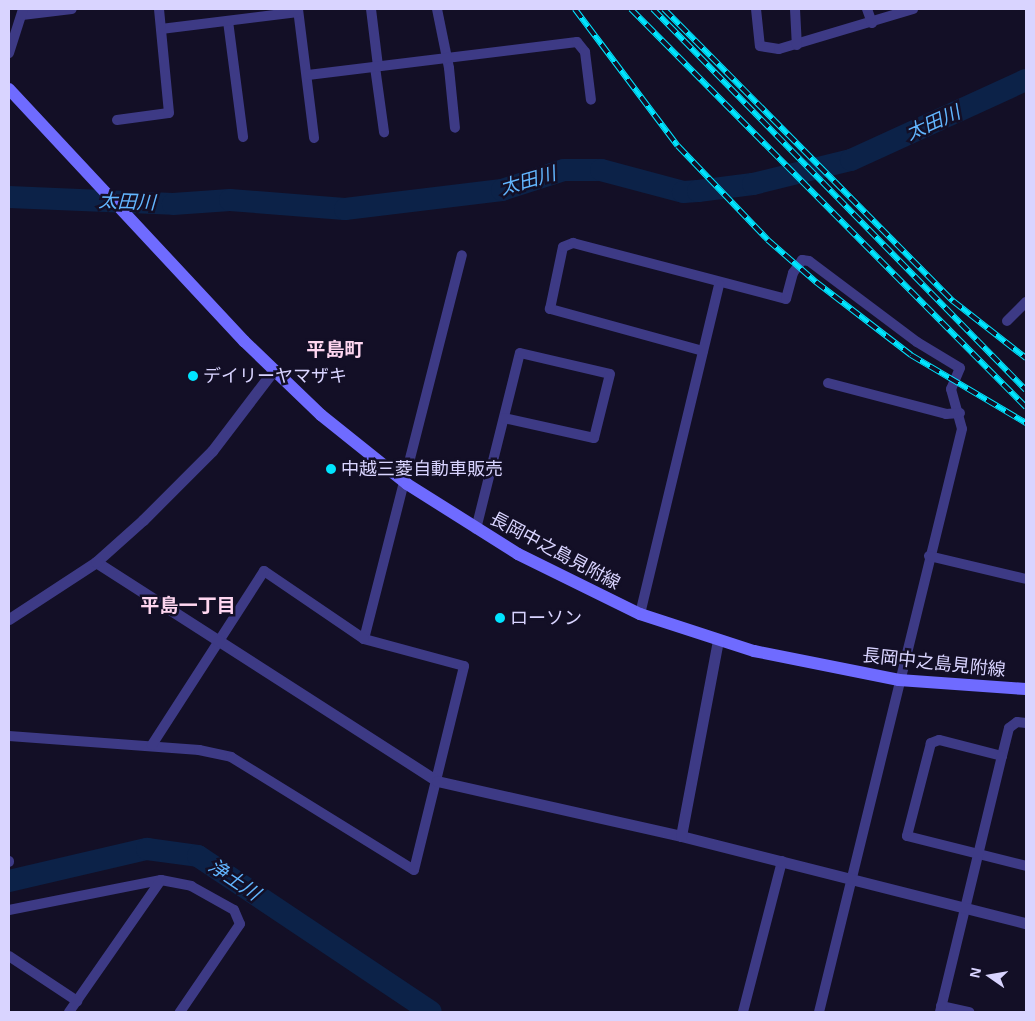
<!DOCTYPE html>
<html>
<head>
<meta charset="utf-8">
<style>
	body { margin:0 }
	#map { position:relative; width:1035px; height:1021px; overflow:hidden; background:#130f26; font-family:Arial,"Noto Sans JP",sans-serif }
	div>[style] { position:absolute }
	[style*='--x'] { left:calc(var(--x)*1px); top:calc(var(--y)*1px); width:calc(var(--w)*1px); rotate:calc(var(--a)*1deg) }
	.river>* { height:22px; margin:-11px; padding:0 11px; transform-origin:11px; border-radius:11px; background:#0c2248 }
	.minor>* { height:10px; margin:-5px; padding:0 5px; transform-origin:5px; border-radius:5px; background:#3d3a85 }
	.tertiary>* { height:11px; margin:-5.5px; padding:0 5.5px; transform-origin:5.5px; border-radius:5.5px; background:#3d3a85 }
	.secondary>* { height:12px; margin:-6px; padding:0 6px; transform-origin:6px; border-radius:6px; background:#6f6bff }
	.rail>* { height:5.5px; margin-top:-2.75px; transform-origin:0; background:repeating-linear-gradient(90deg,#130f26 0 11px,#00e5ff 0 22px); box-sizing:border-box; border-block:1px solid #00e5ff }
	.dots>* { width:14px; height:14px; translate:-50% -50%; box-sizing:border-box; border:2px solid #130f26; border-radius:50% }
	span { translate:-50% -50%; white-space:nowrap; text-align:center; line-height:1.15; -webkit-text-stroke:5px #130f26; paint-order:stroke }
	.poi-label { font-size:18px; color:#d9d4ff }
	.left { translate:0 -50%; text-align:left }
	.street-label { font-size:18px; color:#d9d4ff }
	.water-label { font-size:19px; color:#62b6ff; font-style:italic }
	.neighbourhood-label { font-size:19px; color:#ffd6f0; font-weight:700 }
	.frame { position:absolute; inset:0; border:10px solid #d9d4ff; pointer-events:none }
	.north { position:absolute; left:965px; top:951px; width:50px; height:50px; -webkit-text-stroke:4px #130f26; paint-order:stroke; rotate:283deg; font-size:14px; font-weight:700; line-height:20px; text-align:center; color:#d9d4ff }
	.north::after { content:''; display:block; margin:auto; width:18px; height:22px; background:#d9d4ff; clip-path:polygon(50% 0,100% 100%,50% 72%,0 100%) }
</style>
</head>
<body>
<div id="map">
	<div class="river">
		<i style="--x:9;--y:197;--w:164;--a:2.4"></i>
		<i style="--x:173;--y:204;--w:57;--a:-4"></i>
		<i style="--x:230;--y:200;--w:115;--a:4.5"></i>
		<i style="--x:345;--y:209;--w:158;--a:-6.9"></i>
		<i style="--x:502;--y:190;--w:65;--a:-17.9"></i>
		<i style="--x:564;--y:170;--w:37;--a:0"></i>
		<i style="--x:601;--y:170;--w:85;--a:15"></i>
		<i style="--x:683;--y:192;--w:15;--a:-4"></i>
		<i style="--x:698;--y:191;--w:55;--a:-7.3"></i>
		<i style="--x:753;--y:184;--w:101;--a:-13.8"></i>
		<i style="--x:851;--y:160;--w:192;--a:-24.6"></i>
		<i style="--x:9;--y:881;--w:142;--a:-13.1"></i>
		<i style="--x:147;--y:849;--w:51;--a:7.8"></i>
		<i style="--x:198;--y:856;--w:280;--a:33.8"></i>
	</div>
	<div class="minor">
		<i style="--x:298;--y:9;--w:130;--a:82.9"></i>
		<i style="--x:371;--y:9;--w:57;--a:83"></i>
		<i style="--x:437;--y:9;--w:60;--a:78.5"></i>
		<i style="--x:449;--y:68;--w:60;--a:84.3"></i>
		<i style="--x:756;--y:9;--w:37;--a:84"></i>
		<i style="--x:760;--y:46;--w:19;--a:9"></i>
		<i style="--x:779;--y:49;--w:140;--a:-16.6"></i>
		<i style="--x:795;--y:9;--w:36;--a:87"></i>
		<i style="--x:867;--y:9;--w:15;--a:70"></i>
		<i style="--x:22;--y:15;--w:50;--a:-6.8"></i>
		<i style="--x:228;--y:21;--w:117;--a:82.6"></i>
		<i style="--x:161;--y:29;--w:138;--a:-7.1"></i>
		<i style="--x:9;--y:53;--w:46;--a:-72.3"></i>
		<i style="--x:375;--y:67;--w:66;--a:82.1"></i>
		<i style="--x:308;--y:75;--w:271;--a:-7"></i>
		<i style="--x:577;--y:42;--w:13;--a:51"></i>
		<i style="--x:585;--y:52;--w:48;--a:82.9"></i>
		<i style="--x:117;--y:120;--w:52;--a:-7.7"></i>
		<i style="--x:169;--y:113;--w:104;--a:-95.5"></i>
		<i style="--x:1007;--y:321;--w:27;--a:-45"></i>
		<i style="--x:703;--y:351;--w:159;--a:-164.6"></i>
		<i style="--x:550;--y:309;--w:63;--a:-78.2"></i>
		<i style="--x:563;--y:247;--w:11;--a:-22"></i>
		<i style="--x:573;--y:243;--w:220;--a:14.7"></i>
		<i style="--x:786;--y:299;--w:27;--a:-75"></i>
		<i style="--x:793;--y:273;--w:16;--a:-55"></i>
		<i style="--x:802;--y:260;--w:7;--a:8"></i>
		<i style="--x:809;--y:261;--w:135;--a:36.9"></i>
		<i style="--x:917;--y:342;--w:50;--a:31.2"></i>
		<i style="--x:960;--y:368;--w:23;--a:113"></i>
		<i style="--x:951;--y:389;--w:41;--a:74.6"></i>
		<i style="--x:962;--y:429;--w:600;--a:103.78"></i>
		<i style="--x:828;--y:383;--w:122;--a:14.7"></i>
		<i style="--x:946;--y:414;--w:14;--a:-4"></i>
		<i style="--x:476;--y:529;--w:181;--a:-76"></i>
		<i style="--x:520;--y:353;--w:92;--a:13.1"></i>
		<i style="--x:610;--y:374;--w:66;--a:104"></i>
		<i style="--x:594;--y:438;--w:92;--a:-167.5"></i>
		<i style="--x:929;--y:556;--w:100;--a:13.3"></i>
		<i style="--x:640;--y:614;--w:339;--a:-76.5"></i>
		<i style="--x:364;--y:639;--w:396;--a:-75.7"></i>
		<i style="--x:1026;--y:723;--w:9;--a:-174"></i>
		<i style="--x:1017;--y:722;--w:10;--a:143"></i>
		<i style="--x:1009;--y:728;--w:29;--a:104"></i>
		<i style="--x:1002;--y:756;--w:65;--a:-165.7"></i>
		<i style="--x:939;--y:740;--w:9;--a:159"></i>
		<i style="--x:931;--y:743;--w:96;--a:104.5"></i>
		<i style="--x:907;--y:836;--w:123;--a:14.1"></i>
		<i style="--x:9;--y:736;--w:191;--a:4.2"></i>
		<i style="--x:199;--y:750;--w:33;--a:12"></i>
		<i style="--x:231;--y:757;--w:215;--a:31.7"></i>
		<i style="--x:414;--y:870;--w:210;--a:-76.2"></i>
		<i style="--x:464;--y:666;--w:104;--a:-164.9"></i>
		<i style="--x:364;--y:639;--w:121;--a:-145.8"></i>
		<i style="--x:264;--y:571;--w:207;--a:122.8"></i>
		<i style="--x:9;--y:861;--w:1;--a:90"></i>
		<i style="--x:9;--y:910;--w:155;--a:-11.2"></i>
		<i style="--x:161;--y:880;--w:31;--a:11"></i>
		<i style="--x:191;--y:886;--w:49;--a:29.2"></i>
		<i style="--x:234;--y:910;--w:15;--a:67"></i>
		<i style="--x:240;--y:924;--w:107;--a:124.3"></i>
		<i style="--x:9;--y:956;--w:82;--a:33.5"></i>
		<i style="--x:941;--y:1006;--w:29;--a:12"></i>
		<i style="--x:69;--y:1012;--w:161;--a:-55.1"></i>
		<i style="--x:743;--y:1012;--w:156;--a:-75.5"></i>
		<i style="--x:940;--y:1012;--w:263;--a:-76.4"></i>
	</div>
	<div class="tertiary">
		<i style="--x:96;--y:562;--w:405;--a:32.7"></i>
		<i style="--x:437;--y:781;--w:250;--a:12.7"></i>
		<i style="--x:681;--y:836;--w:356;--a:14.2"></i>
		<i style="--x:9;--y:619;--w:104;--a:-33.2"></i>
		<i style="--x:96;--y:562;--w:63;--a:-41.8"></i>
		<i style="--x:143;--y:520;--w:98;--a:-45"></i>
		<i style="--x:212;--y:451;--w:101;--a:-52.7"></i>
		<i style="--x:681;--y:836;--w:198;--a:-79.3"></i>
	</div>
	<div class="secondary">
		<i style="--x:9;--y:89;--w:345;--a:47"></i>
		<i style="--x:244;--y:341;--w:107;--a:43.9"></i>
		<i style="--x:321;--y:415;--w:110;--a:38.7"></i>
		<i style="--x:407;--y:484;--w:131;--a:32.2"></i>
		<i style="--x:518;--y:554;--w:136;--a:26.2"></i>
		<i style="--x:640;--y:614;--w:120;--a:18"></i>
		<i style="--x:754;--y:651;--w:148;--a:11.3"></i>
		<i style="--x:899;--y:680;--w:127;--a:4.1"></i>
	</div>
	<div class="rail">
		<i style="--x:575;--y:9;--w:171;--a:53.1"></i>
		<i style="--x:678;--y:146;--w:130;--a:46.2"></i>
		<i style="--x:768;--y:240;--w:64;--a:41.2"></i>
		<i style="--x:816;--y:282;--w:120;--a:37.5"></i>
		<i style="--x:911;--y:355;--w:134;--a:30.6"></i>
		<i style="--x:631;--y:9;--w:561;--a:45.22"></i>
		<i style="--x:653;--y:9;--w:533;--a:45.61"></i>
		<i style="--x:664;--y:9;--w:411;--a:45.3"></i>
		<i style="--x:953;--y:301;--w:93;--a:38"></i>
	</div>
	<div class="dots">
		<i style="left:193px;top:376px;background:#00e5ff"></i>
		<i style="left:331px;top:469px;background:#00e5ff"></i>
		<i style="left:500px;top:618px;background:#00e5ff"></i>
	</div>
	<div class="poi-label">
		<span class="left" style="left:203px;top:376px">デイリーヤマザキ</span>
		<span class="left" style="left:341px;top:469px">中越三菱自動車販売</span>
		<span class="left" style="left:510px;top:618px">ローソン</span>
	</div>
	<div class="street-label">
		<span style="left:555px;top:551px;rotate:28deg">長岡中之島見附線</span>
		<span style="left:934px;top:663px;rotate:6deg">長岡中之島見附線</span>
	</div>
	<div class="water-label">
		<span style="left:933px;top:123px;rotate:-24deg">太田川</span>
		<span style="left:528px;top:181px;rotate:-16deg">太田川</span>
		<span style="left:127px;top:202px;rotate:2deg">太田川</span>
		<span style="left:234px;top:880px;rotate:34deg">浄土川</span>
	</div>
	<div class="neighbourhood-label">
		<span style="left:335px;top:350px">平島町</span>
		<span style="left:188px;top:606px">平島一丁目</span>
	</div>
	<div class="frame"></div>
	<div class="north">N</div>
</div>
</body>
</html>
